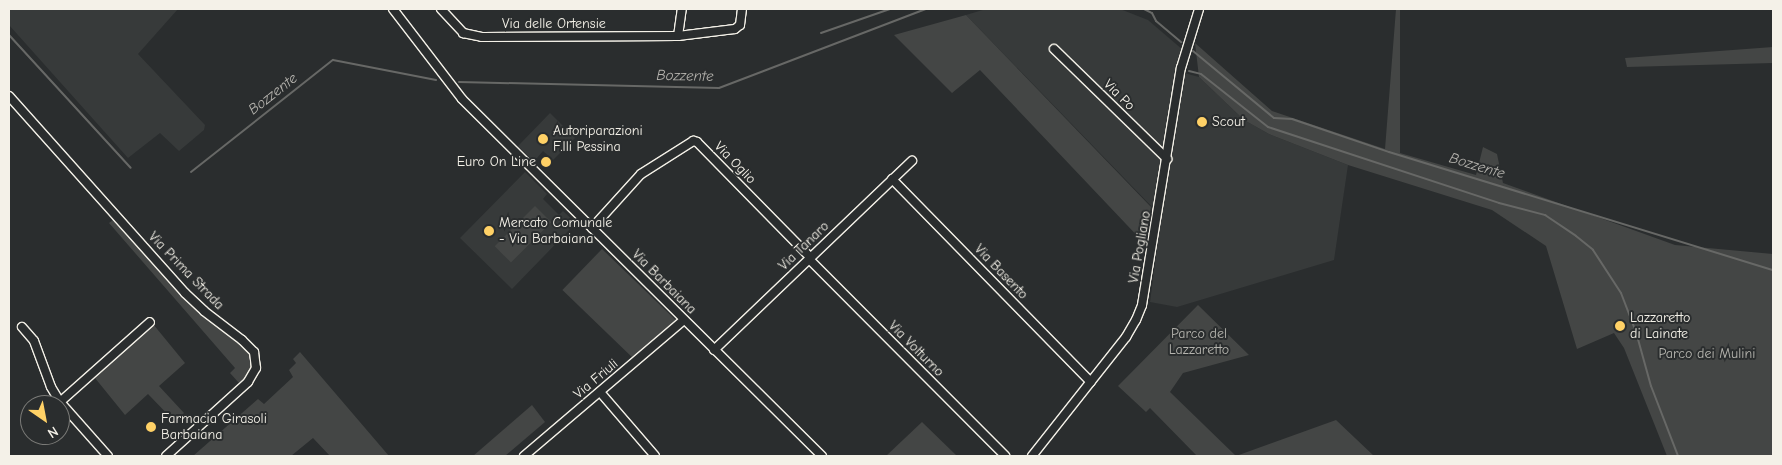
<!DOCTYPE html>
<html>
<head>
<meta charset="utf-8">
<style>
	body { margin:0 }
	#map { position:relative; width:1782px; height:465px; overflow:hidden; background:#2a2d2e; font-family:"Comic Neue",sans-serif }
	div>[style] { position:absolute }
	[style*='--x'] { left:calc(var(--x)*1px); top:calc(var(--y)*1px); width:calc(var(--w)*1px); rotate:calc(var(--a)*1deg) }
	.built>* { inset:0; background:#373a3a }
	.green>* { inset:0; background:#444645; transform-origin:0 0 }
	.stream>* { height:2px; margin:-1px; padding:0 1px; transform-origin:1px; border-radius:1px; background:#676866 }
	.roads { filter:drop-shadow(1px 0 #f4f1e8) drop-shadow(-1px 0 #f4f1e8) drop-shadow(0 1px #f4f1e8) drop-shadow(0 -1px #f4f1e8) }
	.street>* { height:8px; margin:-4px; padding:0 4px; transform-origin:4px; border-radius:4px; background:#2a2d2e }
	.dots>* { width:14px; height:14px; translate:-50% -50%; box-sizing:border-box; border:2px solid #2a2d2e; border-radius:50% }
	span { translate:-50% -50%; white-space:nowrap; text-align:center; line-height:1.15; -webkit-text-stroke:4px #2a2d2e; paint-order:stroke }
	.street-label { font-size:14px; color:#f4f1e8 }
	.poi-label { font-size:14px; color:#f4f1e8 }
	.left { translate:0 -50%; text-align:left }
	.right { translate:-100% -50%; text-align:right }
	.park-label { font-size:14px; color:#b6b5af }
	.water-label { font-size:15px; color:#b5b3ae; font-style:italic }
	.frame { position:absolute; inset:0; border:10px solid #f4f1e8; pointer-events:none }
	.north { position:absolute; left:20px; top:395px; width:50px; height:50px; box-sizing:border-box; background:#2a2d2e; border:1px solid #7b7b78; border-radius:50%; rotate:147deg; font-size:14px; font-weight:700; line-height:20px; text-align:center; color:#f4f1e8 }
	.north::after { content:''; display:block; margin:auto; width:18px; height:22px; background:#ffd166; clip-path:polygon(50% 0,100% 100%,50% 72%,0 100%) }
</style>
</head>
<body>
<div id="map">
	<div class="built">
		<i style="clip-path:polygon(9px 9px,178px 9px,138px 54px,205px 125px,204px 130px,179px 151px,160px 133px,128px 158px,9px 25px)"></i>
		<i style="clip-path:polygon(986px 9px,1120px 9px,1148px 20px,1183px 50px,1156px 211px,966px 15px)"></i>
		<i style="clip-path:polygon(1184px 73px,1199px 77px,1244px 120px,1269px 134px,1348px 165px,1334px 260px,1177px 307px,1150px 302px,1168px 162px)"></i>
		<i style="clip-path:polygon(550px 113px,575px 138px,553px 160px,543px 151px,537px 158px,531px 159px,518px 146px)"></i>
		<i style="clip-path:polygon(525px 172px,547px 194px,543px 199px,559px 215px,563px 211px,576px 223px,512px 289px,460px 238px)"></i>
	</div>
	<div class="green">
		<i style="clip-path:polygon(1396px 9px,1400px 9px,1400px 153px,1476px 175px,1483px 147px,1497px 154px,1503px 183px,1675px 245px,1773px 254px,1773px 456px,1667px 456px,1624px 348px,1614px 333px,1577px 349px,1546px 246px,1492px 210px,1348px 165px,1269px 134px,1244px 120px,1199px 77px,1195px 43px,1272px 111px,1385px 149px)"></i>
		<i style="clip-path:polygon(966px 15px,1151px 207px,1144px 243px,980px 70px,952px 93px,894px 35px)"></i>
		<i style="clip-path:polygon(1773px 47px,1773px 63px,1627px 67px,1625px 58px)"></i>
		<i style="left:535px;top:206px;width:23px;height:57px;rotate:45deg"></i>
		<i style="clip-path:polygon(114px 219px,192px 305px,243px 346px,251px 357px,252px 367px,249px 375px,239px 383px,230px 373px,235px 368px,109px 223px)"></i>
		<i style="left:602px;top:249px;width:102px;height:57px;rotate:44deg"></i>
		<i style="clip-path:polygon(1198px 305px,1249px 355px,1183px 373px,1170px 392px,1236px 456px,1336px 420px,1374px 456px,1197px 456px,1150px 408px,1146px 412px,1118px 386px)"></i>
		<i style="clip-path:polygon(153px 324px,185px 363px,159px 386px,184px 413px,175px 422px,148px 394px,125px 415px,95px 378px)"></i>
		<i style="clip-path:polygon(300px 352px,389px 456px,330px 456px,313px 438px,291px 456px,193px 456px,258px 399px,264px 404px,293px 377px,289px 370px,296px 363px,293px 359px)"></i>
		<i style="clip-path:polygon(532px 405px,545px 422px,505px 456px,473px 456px)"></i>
		<i style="clip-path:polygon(922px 422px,957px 456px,886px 456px)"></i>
	</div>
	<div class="stream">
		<i style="--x:1144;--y:9;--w:9;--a:27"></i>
		<i style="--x:1152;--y:13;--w:9;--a:63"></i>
		<i style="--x:1156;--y:21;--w:33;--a:40"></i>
		<i style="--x:821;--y:33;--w:73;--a:-19.2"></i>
		<i style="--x:9;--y:35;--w:180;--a:47.5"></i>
		<i style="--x:1193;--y:51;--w:105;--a:39.6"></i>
		<i style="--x:1274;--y:118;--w:18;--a:3"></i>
		<i style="--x:1292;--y:119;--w:102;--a:18.8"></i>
		<i style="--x:1389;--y:152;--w:402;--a:17.1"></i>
		<i style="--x:1189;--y:71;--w:12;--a:14"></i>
		<i style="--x:1201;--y:74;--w:85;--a:38.3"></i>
		<i style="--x:1268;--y:127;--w:243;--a:18.2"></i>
		<i style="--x:1499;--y:203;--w:48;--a:14.6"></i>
		<i style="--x:1545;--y:215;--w:37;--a:34"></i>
		<i style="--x:1576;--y:236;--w:22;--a:39"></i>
		<i style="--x:1593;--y:250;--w:51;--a:56.9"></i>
		<i style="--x:1621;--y:293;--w:42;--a:69"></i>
		<i style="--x:1636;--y:332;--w:56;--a:74.5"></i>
		<i style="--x:1651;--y:386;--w:75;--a:68.9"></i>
		<i style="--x:459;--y:82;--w:260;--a:1.3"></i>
		<i style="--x:719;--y:88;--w:222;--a:-20.9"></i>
		<i style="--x:191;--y:172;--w:181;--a:-38.3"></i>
		<i style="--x:333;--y:60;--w:105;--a:11"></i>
	</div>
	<div class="roads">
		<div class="street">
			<i style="--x:393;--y:9;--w:113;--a:52.5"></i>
			<i style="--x:462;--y:99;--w:507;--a:44.76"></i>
			<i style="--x:441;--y:9;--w:33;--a:47"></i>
			<i style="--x:463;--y:33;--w:19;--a:12"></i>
			<i style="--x:482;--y:37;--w:196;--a:-0.3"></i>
			<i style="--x:678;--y:36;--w:57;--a:-7"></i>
			<i style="--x:735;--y:29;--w:6;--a:-39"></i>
			<i style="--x:740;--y:25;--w:16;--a:-83"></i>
			<i style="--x:678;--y:36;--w:27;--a:-82"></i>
			<i style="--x:1054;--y:49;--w:158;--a:44.2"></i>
			<i style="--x:9;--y:96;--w:264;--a:48.2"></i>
			<i style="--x:185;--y:293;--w:26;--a:43"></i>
			<i style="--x:204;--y:311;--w:48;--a:37.3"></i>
			<i style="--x:242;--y:340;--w:17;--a:45"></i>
			<i style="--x:254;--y:352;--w:16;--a:83"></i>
			<i style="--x:256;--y:368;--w:16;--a:120"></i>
			<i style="--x:248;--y:382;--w:110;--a:137.9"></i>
			<i style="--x:892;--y:179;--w:284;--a:45.6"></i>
			<i style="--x:592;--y:228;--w:73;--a:-47.8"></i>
			<i style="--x:641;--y:174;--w:62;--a:-32.4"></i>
			<i style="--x:693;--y:141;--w:4;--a:14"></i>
			<i style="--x:697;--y:142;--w:161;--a:45.5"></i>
			<i style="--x:809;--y:259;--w:278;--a:45.1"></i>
			<i style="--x:22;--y:327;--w:18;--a:49"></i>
			<i style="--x:34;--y:341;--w:49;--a:69.7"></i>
			<i style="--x:51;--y:387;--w:17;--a:59"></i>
			<i style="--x:60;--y:402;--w:72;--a:48.4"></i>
			<i style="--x:714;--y:350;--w:274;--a:-43.7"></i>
			<i style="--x:600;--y:392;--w:84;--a:49.3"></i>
			<i style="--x:60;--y:402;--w:120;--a:-41.6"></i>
			<i style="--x:524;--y:456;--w:210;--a:-40.4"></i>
			<i style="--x:1032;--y:456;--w:152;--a:-51.7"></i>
			<i style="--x:1126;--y:337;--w:20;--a:-60"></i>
			<i style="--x:1136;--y:320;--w:16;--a:-68"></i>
			<i style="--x:1142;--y:305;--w:240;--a:-80.7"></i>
			<i style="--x:1181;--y:68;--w:62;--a:-73"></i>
		</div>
	</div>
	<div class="dots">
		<i style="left:1202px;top:122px;background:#ffd166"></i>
		<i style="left:543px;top:139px;background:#ffd166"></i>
		<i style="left:546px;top:162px;background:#ffd166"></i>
		<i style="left:489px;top:231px;background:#ffd166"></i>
		<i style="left:1620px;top:326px;background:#ffd166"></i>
		<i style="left:151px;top:427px;background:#ffd166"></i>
	</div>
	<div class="street-label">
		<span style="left:554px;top:24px">Via delle Ortensie</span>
		<span style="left:1119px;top:95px;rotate:45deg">Via Po</span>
		<span style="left:735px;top:163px;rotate:46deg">Via Oglio</span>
		<span style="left:804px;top:246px;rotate:-44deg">Via Tanaro</span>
		<span style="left:1140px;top:247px;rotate:-80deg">Via Pogliano</span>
		<span style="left:186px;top:271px;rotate:46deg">Via Prima Strada</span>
		<span style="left:1001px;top:272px;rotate:46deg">Via Basento</span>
		<span style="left:664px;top:282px;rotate:45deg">Via Barbaiana</span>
		<span style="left:916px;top:349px;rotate:45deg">Via Volturno</span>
		<span style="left:596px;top:379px;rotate:-40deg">Via Friuli</span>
	</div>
	<div class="poi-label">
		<span class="left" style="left:1212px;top:122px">Scout</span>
		<span class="left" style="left:553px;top:139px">Autoriparazioni<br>F.lli Pessina</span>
		<span class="right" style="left:536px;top:162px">Euro On Line</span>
		<span class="left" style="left:499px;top:231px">Mercato Comunale<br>- Via Barbaiana</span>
		<span class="left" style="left:1630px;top:326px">Lazzaretto<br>di Lainate</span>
		<span class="left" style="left:161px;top:427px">Farmacia Girasoli<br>Barbaiana</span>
	</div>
	<div class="park-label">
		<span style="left:1199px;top:342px">Parco del<br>Lazzaretto</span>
		<span style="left:1707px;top:354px">Parco dei Mulini</span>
	</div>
	<div class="water-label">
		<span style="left:685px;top:76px;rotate:1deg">Bozzente</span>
		<span style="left:273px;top:94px;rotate:-38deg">Bozzente</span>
		<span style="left:1477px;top:166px;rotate:17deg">Bozzente</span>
	</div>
	<div class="frame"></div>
	<div class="north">N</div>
</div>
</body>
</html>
